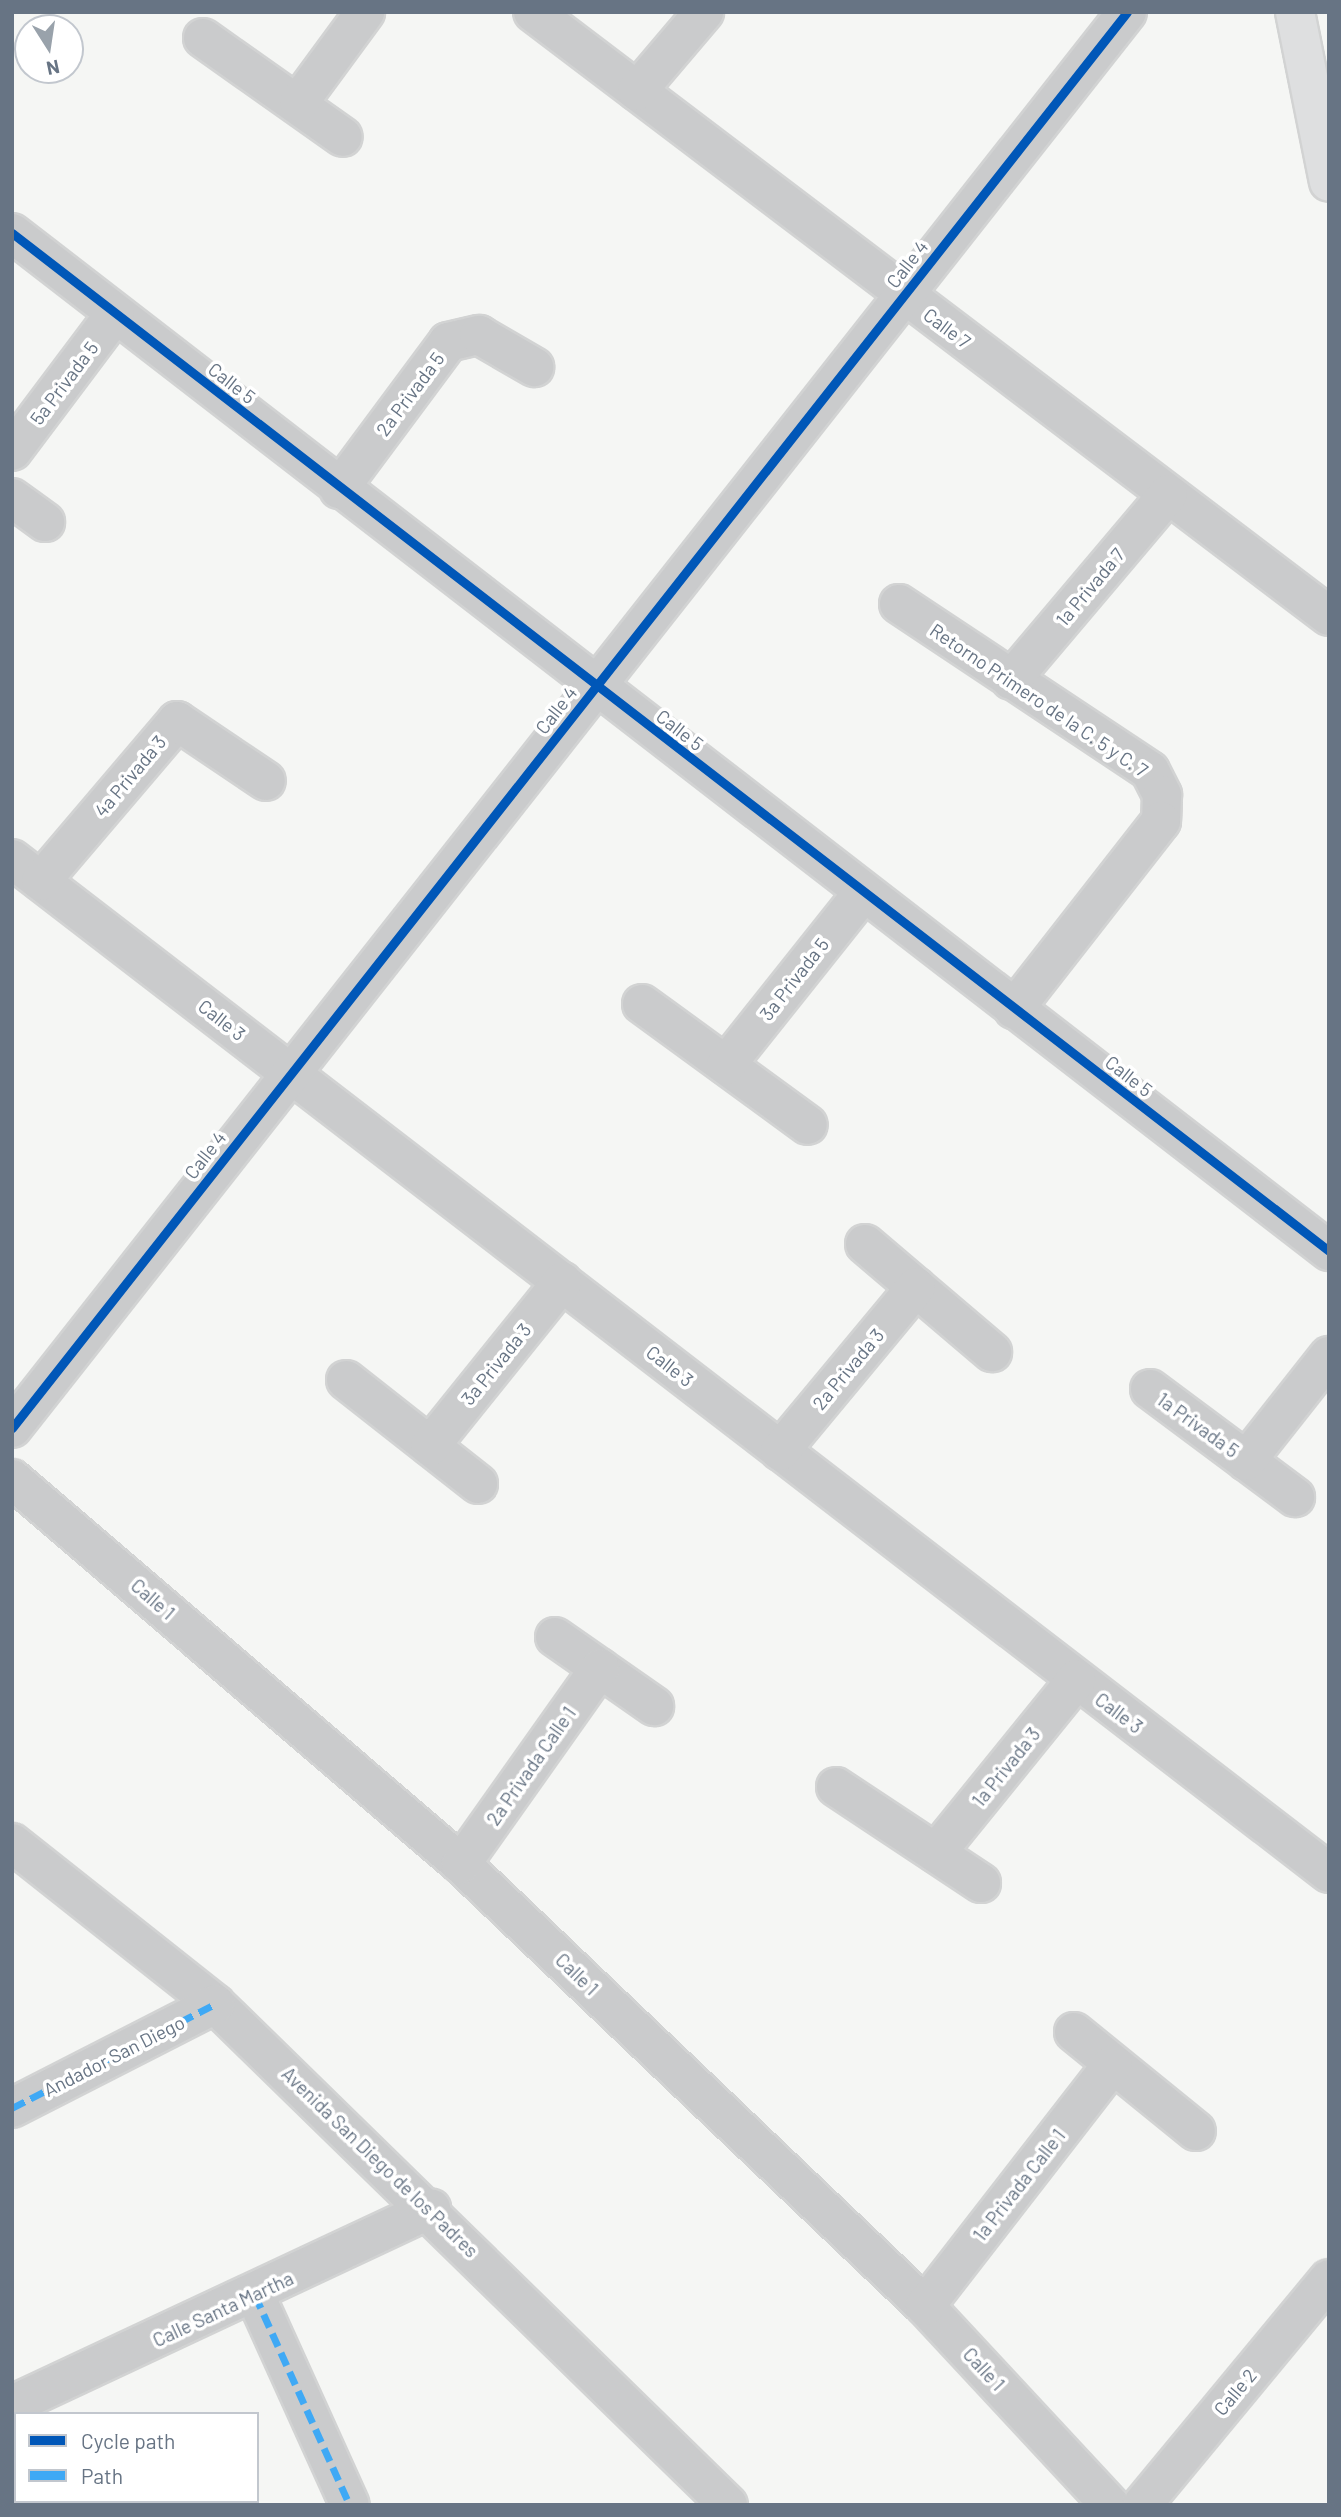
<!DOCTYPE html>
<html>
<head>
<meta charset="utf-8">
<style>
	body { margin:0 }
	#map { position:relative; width:1341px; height:2517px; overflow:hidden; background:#f5f6f4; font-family:Barlow,sans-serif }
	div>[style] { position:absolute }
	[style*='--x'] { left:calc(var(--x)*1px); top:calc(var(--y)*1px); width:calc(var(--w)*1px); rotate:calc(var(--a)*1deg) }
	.roads { filter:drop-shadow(2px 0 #d2d3d3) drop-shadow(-2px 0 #d2d3d3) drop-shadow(0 2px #d2d3d3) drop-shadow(0 -2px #d2d3d3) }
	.minor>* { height:38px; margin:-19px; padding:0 19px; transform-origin:19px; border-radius:19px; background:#cacbcc }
	.major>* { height:38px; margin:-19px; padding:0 19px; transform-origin:19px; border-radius:19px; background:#dedfe0 }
	.quiet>* { height:7px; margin-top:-3.5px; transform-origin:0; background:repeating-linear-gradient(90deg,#3fa9f5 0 14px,transparent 0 21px) }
	.cycleway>* { height:9px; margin:-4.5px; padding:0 4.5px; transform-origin:4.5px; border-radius:4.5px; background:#0057b8 }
	span { translate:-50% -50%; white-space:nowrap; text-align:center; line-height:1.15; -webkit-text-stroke:7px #fff; paint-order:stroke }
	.street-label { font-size:19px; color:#677484 }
	.frame { position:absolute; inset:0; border:14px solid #677484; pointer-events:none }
	.legend { position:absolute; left:14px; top:2412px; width:245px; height:91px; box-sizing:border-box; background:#fff; border:2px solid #c2c7ce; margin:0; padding:9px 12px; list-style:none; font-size:21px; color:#677484 }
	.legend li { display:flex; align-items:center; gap:14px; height:35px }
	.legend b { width:35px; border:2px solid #c2c7ce }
	.north { position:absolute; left:14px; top:14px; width:70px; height:70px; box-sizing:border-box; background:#fff; border:2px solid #c2c7ce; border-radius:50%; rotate:168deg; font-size:19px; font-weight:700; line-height:28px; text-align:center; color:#677484 }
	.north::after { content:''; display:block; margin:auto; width:24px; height:32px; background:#99a2ab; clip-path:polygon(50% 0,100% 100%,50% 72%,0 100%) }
</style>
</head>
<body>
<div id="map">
	<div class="roads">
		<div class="minor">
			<i style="--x:533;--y:12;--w:999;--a:37.19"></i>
			<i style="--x:203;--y:38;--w:171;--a:35.3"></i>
			<i style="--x:637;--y:91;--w:104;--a:-49.7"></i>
			<i style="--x:299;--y:102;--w:112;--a:-53.7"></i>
			<i style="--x:12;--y:233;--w:1665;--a:37.7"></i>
			<i style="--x:12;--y:451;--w:171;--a:-53.1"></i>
			<i style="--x:339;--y:489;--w:183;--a:-53.4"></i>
			<i style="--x:448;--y:342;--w:32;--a:-13"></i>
			<i style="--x:479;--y:335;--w:64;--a:30.2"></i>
			<i style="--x:12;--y:498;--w:41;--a:36"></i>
			<i style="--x:899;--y:604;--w:301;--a:33.6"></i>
			<i style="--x:1150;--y:771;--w:27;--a:63"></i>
			<i style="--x:1162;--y:795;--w:26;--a:92"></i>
			<i style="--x:1161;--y:821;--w:239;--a:128"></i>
			<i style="--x:1011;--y:680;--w:243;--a:-49.8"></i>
			<i style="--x:12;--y:859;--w:1662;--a:37.59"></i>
			<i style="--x:41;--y:881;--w:210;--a:-49.6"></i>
			<i style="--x:177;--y:721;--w:107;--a:34"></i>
			<i style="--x:642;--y:1004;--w:205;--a:36.1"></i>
			<i style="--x:726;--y:1065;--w:220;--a:-51.5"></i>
			<i style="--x:865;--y:1244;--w:167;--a:40.4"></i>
			<i style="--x:346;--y:1380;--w:168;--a:38.2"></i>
			<i style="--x:1150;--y:1389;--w:181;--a:36.7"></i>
			<i style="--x:12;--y:1428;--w:1802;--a:-51.78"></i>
			<i style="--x:430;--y:1446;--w:211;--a:-51.2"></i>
			<i style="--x:780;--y:1451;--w:213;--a:-50.3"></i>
			<i style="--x:1246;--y:1461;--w:134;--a:-51.7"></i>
			<i style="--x:12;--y:1479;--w:591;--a:40.61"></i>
			<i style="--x:461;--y:1864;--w:641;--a:43.61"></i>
			<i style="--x:925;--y:2306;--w:272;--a:47.1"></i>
			<i style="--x:555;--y:1637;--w:121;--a:34.9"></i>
			<i style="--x:836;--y:1787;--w:174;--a:33.5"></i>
			<i style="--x:12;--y:1843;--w:259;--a:38.4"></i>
			<i style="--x:215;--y:2004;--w:717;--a:44.32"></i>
			<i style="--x:936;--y:1853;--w:223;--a:-51"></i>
			<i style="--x:461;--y:1864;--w:240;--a:-54.7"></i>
			<i style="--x:1074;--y:2032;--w:157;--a:39.1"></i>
			<i style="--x:12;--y:2108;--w:228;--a:-27.1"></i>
			<i style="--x:255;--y:2295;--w:230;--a:65.7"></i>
			<i style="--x:925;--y:2306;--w:306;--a:-52.2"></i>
			<i style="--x:12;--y:2405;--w:463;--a:-25.1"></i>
			<i style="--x:46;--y:2501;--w:4;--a:76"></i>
			<i style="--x:1142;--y:2505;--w:293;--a:-50.4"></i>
		</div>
		<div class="major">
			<i style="--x:1295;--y:12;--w:173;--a:78.7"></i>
		</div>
	</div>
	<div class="quiet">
		<i style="--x:12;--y:2108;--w:228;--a:-27.1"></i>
		<i style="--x:255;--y:2295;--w:230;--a:65.7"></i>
		<i style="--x:12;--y:2429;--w:8;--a:60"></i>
		<i style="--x:46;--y:2501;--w:4;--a:76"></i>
	</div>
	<div class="cycleway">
		<i style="--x:12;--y:233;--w:1665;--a:37.7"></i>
		<i style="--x:12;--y:1428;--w:1802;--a:-51.78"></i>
	</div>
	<div class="street-label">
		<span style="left:907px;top:264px;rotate:-52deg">Calle 4</span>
		<span style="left:947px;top:328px;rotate:37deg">Calle 7</span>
		<span style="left:64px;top:383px;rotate:-53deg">5a Privada 5</span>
		<span style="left:232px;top:383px;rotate:38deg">Calle 5</span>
		<span style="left:410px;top:394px;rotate:-53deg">2a Privada 5</span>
		<span style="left:1090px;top:587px;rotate:-50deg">1a Privada 7</span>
		<span style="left:1039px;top:700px;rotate:34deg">Retorno Primero de la C. 5 y C. 7</span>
		<span style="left:556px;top:710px;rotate:-52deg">Calle 4</span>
		<span style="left:680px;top:730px;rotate:38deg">Calle 5</span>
		<span style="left:130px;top:776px;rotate:-50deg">4a Privada 3</span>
		<span style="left:794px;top:979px;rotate:-52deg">3a Privada 5</span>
		<span style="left:222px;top:1020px;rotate:38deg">Calle 3</span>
		<span style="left:1129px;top:1076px;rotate:38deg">Calle 5</span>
		<span style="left:205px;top:1155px;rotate:-52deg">Calle 4</span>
		<span style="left:496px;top:1364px;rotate:-51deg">3a Privada 3</span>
		<span style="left:670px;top:1366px;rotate:38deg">Calle 3</span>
		<span style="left:848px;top:1369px;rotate:-50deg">2a Privada 3</span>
		<span style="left:1198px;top:1425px;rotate:36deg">1a Privada 5</span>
		<span style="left:153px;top:1599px;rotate:41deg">Calle 1</span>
		<span style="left:1119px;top:1713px;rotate:37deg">Calle 3</span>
		<span style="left:531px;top:1766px;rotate:-55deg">2a Privada Calle 1</span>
		<span style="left:1006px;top:1767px;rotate:-51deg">1a Privada 3</span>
		<span style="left:577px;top:1974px;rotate:44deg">Calle 1</span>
		<span style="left:114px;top:2056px;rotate:-27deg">Andador San Diego</span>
		<span style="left:380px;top:2162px;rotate:44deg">Avenida San Diego de los Padres</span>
		<span style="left:1019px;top:2185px;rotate:-52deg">1a Privada Calle 1</span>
		<span style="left:223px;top:2309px;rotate:-25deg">Calle Santa Martha</span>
		<span style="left:984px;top:2369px;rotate:47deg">Calle 1</span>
		<span style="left:1235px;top:2392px;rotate:-50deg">Calle 2</span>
	</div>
	<div class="frame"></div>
	<ul class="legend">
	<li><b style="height:9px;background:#0057b8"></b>Cycle path</li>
	<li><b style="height:9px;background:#3fa9f5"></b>Path</li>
	</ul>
	<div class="north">N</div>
</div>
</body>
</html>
